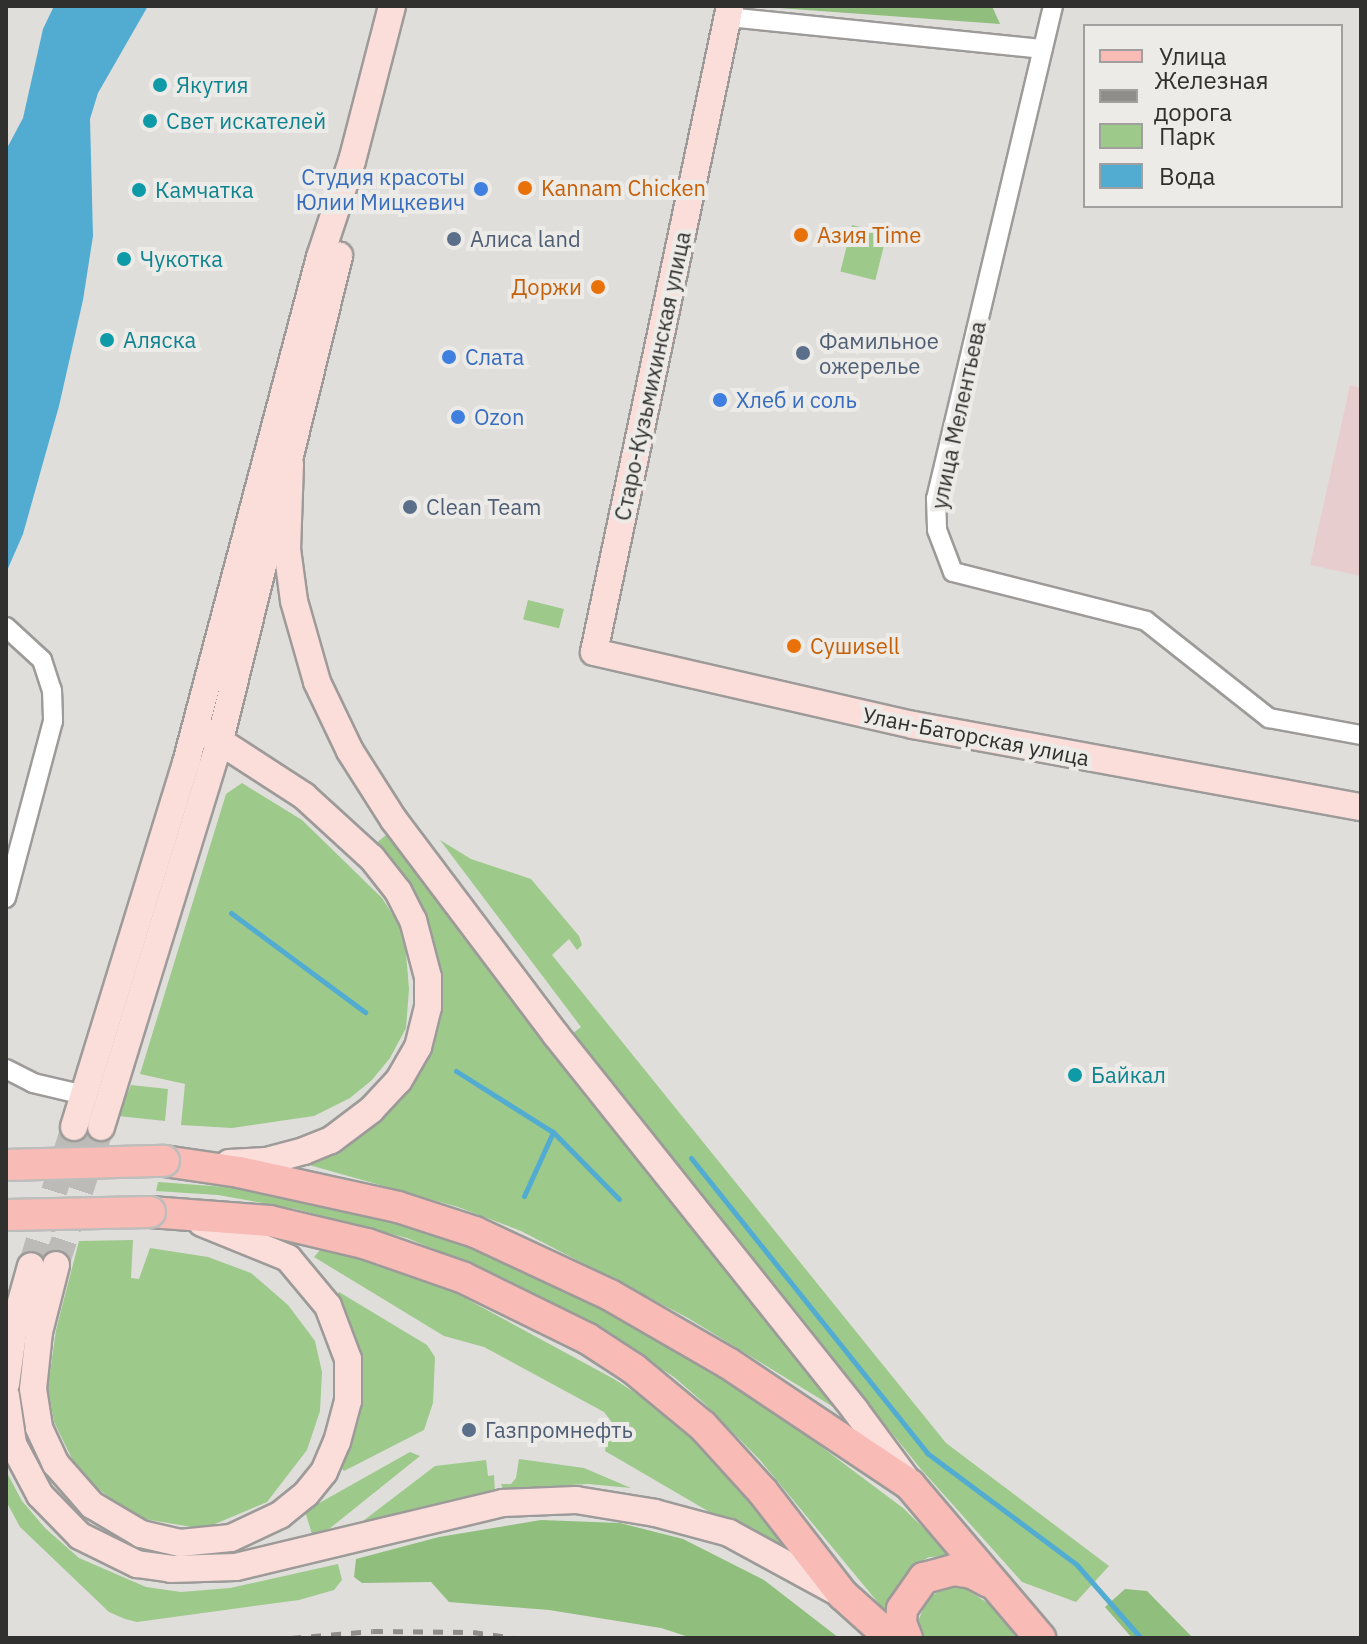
<!DOCTYPE html>
<html>
<head>
<meta charset="utf-8">
<style>
	body { margin:0 }
	#map { position:relative; width:1367px; height:1644px; overflow:hidden; background:#e0dedb; font-family:"IBM Plex Sans",sans-serif }
	div>[style] { position:absolute }
	[style*='--x'] { left:calc(var(--x)*1px); top:calc(var(--y)*1px); width:calc(var(--w)*1px); rotate:calc(var(--a)*1deg) }
	.education>* { inset:0; background:#e8cdce }
	.green>* { inset:0; background:#9dc98b; transform-origin:0 0 }
	.forest>* { inset:0; background:#90be7d }
	.water>* { inset:0; background:#52acd2 }
	.stream>* { height:5px; margin:-2.5px; padding:0 2.5px; transform-origin:2.5px; border-radius:2.5px; background:#52acd2 }
	.secondary-tunnel>* { height:26px; margin-top:-13px; transform-origin:0; background:repeating-linear-gradient(90deg,#bdbbb8 0 26px,transparent 0 39px) }
	.roads { filter:drop-shadow(2px 0 #9d9b99) drop-shadow(-2px 0 #9d9b99) drop-shadow(0 2px #9d9b99) drop-shadow(0 -2px #9d9b99) }
	.street>* { height:18px; margin:-9px; padding:0 9px; transform-origin:9px; border-radius:9px; background:#fff }
	.secondary>* { height:26px; margin:-13px; padding:0 13px; transform-origin:13px; border-radius:13px; background:#fbddda }
	.primary>* { height:30px; margin:-15px; padding:0 15px; transform-origin:15px; border-radius:15px; background:#f8bbb6 }
	.rail>* { height:5px; margin-top:-2.5px; transform-origin:0; background:repeating-linear-gradient(90deg,#8f8e8b 0 10px,transparent 0 20px) }
	.bridges { filter:drop-shadow(2px 0 #bdbdbc) drop-shadow(-2px 0 #bdbdbc) drop-shadow(0 2px #bdbdbc) drop-shadow(0 -2px #bdbdbc) }
	.primary-bridge>* { height:30px; margin:-15px; padding:0 15px; transform-origin:15px; border-radius:15px; background:#f8bbb6 }
	.dots>* { width:22px; height:22px; translate:-50% -50%; box-sizing:border-box; border:4px solid #edebe8; border-radius:50% }
	span { translate:-50% -50%; white-space:nowrap; text-align:center; line-height:1.15; -webkit-text-stroke:8px #edebe8; paint-order:stroke }
	.culture-label { font-size:22px; color:#0d838f }
	.left { translate:0 -50%; text-align:left }
	.shop-label { font-size:22px; color:#366cbe }
	.right { translate:-100% -50%; text-align:right }
	.food-label { font-size:22px; color:#c56008 }
	.service-label { font-size:22px; color:#4e5e75 }
	.street-label { font-size:22px; color:#30302e }
	.frame { position:absolute; inset:0; border:8px solid #30302e; pointer-events:none }
	.legend { position:absolute; left:1083px; top:24px; width:260px; height:184px; box-sizing:border-box; background:#edebe8; border:2px solid #a1a09e; margin:0; padding:10px 14px; list-style:none; font-size:24px; color:#30302e }
	.legend li { display:flex; align-items:center; gap:16px; height:40px }
	.legend b { width:40px; border:2px solid #a1a09e }
</style>
</head>
<body>
<div id="map">
	<div class="education">
		<i style="clip-path:polygon(1350px 385px,1361px 388px,1361px 576px,1310px 565px)"></i>
	</div>
	<div class="green">
		<i style="left:852px;top:225px;width:36px;height:48px;rotate:14deg"></i>
		<i style="left:528px;top:600px;width:37px;height:20px;rotate:14deg"></i>
		<i style="clip-path:polygon(242px 783px,302px 820px,382px 898px,398px 923px,406px 953px,409px 989px,406px 1028px,390px 1058px,372px 1080px,350px 1098px,314px 1116px,232px 1128px,181px 1125px,185px 1084px,140px 1074px,226px 794px)"></i>
		<i style="clip-path:polygon(392px 830px,839px 1405px,835px 1408px,688px 1318px,521px 1231px,458px 1207px,302px 1163px,333px 1144px,434px 1014px,374px 845px)"></i>
		<i style="clip-path:polygon(440px 840px,471px 859px,531px 879px,579px 936px,582px 945px,577px 950px,569px 939px,552px 955px,946px 1443px,1109px 1566px,1076px 1602px,1022px 1582px,920px 1468px,581px 1046px,572px 1034px,581px 1027px)"></i>
		<i style="clip-path:polygon(131px 1085px,168px 1089px,165px 1121px,118px 1116px)"></i>
		<i style="clip-path:polygon(158px 1182px,253px 1189px,390px 1220px,433px 1232px,539px 1276px,677px 1351px,775px 1412px,903px 1508px,952px 1556px,929px 1557px,915px 1565px,897px 1589px,890px 1617px,760px 1460px,704px 1403px,674px 1377px,603px 1331px,508px 1280px,407px 1238px,296px 1209px,218px 1195px,156px 1191px)"></i>
		<i style="clip-path:polygon(133px 1240px,131px 1278px,139px 1279px,150px 1248px,208px 1257px,251px 1273px,288px 1305px,315px 1341px,322px 1372px,320px 1411px,307px 1450px,267px 1502px,203px 1529px,133px 1517px,79px 1473px,54px 1422px,48px 1387px,56px 1330px,79px 1241px)"></i>
		<i style="clip-path:polygon(321px 1249px,416px 1275px,450px 1290px,614px 1379px,646px 1400px,704px 1449px,785px 1543px,777px 1546px,737px 1528px,605px 1451px,611px 1421px,604px 1412px,484px 1347px,444px 1336px,314px 1257px)"></i>
		<i style="clip-path:polygon(339px 1292px,427px 1345px,435px 1357px,433px 1403px,424px 1430px,344px 1471px,340px 1466px,359px 1420px,363px 1388px,359px 1355px,336px 1297px)"></i>
		<i style="clip-path:polygon(410px 1452px,420px 1456px,314px 1541px,305px 1511px)"></i>
		<i style="clip-path:polygon(519px 1459px,584px 1468px,631px 1488px,588px 1484px,503px 1489px,501px 1484px,511px 1484px,516px 1478px)"></i>
		<i style="clip-path:polygon(486px 1460px,488px 1476px,494px 1475px,495px 1494px,365px 1526px,363px 1521px,435px 1466px)"></i>
		<i style="clip-path:polygon(6px 1471px,22px 1501px,45px 1528px,79px 1558px,146px 1587px,181px 1592px,230px 1588px,338px 1564px,342px 1580px,334px 1590px,299px 1600px,137px 1622px,125px 1619px,109px 1612px,20px 1527px,6px 1501px)"></i>
		<i style="clip-path:polygon(961px 1586px,991px 1605px,1019px 1638px,923px 1638px,918px 1621px,928px 1598px,947px 1587px)"></i>
	</div>
	<div class="forest">
		<i style="clip-path:polygon(765px 6px,992px 6px,1000px 24px,765px 7px)"></i>
		<i style="clip-path:polygon(541px 1520px,620px 1523px,683px 1539px,764px 1580px,839px 1638px,692px 1638px,661px 1628px,549px 1610px,449px 1602px,431px 1582px,362px 1583px,354px 1577px,356px 1559px,439px 1537px)"></i>
		<i style="clip-path:polygon(1125px 1589px,1147px 1591px,1193px 1638px,1132px 1638px,1105px 1607px)"></i>
	</div>
	<div class="water">
		<i style="clip-path:polygon(54px 6px,148px 6px,98px 93px,90px 119px,93px 236px,83px 300px,59px 406px,23px 534px,6px 573px,6px 150px,23px 118px,43px 29px)"></i>
	</div>
	<div class="stream">
		<i style="--x:231;--y:913;--w:167;--a:36.5"></i>
		<i style="--x:456;--y:1071;--w:115;--a:32.2"></i>
		<i style="--x:553;--y:1132;--w:94;--a:45.4"></i>
		<i style="--x:691;--y:1158;--w:378;--a:51.3"></i>
		<i style="--x:927;--y:1453;--w:187;--a:36.7"></i>
		<i style="--x:1077;--y:1565;--w:97;--a:48.8"></i>
		<i style="--x:524;--y:1196;--w:70;--a:-65.6"></i>
	</div>
	<div class="secondary-tunnel">
		<i style="--x:56;--y:1265;--w:145;--a:-71.9"></i>
		<i style="--x:31;--y:1266;--w:145;--a:-72.8"></i>
	</div>
	<div class="roads">
		<div class="street">
			<i style="--x:1053;--y:6;--w:507;--a:103.35"></i>
			<i style="--x:936;--y:499;--w:31;--a:88"></i>
			<i style="--x:937;--y:530;--w:45;--a:69.1"></i>
			<i style="--x:953;--y:572;--w:199;--a:14.2"></i>
			<i style="--x:1146;--y:621;--w:157;--a:38.3"></i>
			<i style="--x:1269;--y:718;--w:94;--a:10.5"></i>
			<i style="--x:728;--y:17;--w:316;--a:5.8"></i>
			<i style="--x:6;--y:627;--w:49;--a:42.5"></i>
			<i style="--x:42;--y:660;--w:32;--a:72"></i>
			<i style="--x:52;--y:690;--w:31;--a:88"></i>
			<i style="--x:53;--y:721;--w:183;--a:104.9"></i>
			<i style="--x:6;--y:1069;--w:30;--a:27"></i>
			<i style="--x:33;--y:1083;--w:52;--a:13.2"></i>
		</div>
		<div class="secondary">
			<i style="--x:730;--y:6;--w:660;--a:101.89"></i>
			<i style="--x:594;--y:652;--w:327;--a:12.9"></i>
			<i style="--x:913;--y:725;--w:455;--a:10.4"></i>
			<i style="--x:290;--y:464;--w:85;--a:92"></i>
			<i style="--x:287;--y:549;--w:52;--a:82.3"></i>
			<i style="--x:294;--y:601;--w:84;--a:74.1"></i>
			<i style="--x:317;--y:682;--w:76;--a:64.4"></i>
			<i style="--x:350;--y:751;--w:82;--a:57.5"></i>
			<i style="--x:394;--y:820;--w:269;--a:53"></i>
			<i style="--x:556;--y:1035;--w:480;--a:51.4"></i>
			<i style="--x:855;--y:1410;--w:86;--a:53.5"></i>
			<i style="--x:207;--y:733;--w:116;--a:33"></i>
			<i style="--x:304;--y:796;--w:92;--a:42.4"></i>
			<i style="--x:372;--y:858;--w:42;--a:51.8"></i>
			<i style="--x:398;--y:891;--w:33;--a:63"></i>
			<i style="--x:413;--y:920;--w:59;--a:75.3"></i>
			<i style="--x:428;--y:977;--w:30;--a:90"></i>
			<i style="--x:428;--y:1007;--w:41;--a:104"></i>
			<i style="--x:418;--y:1047;--w:39;--a:120"></i>
			<i style="--x:398;--y:1081;--w:40;--a:133"></i>
			<i style="--x:371;--y:1110;--w:50;--a:143.1"></i>
			<i style="--x:331;--y:1140;--w:29;--a:158"></i>
			<i style="--x:304;--y:1151;--w:39;--a:165"></i>
			<i style="--x:266;--y:1161;--w:37;--a:177"></i>
			<i style="--x:74;--y:1127;--w:381;--a:-72.9"></i>
			<i style="--x:186;--y:763;--w:523;--a:-75.17"></i>
			<i style="--x:320;--y:257;--w:101;--a:-71.6"></i>
			<i style="--x:352;--y:161;--w:160;--a:-75.5"></i>
			<i style="--x:101;--y:1127;--w:401;--a:-72.9"></i>
			<i style="--x:219;--y:744;--w:503;--a:-76.18"></i>
			<i style="--x:56;--y:1265;--w:69;--a:104.2"></i>
			<i style="--x:39;--y:1332;--w:57;--a:96"></i>
			<i style="--x:33;--y:1389;--w:39;--a:81"></i>
			<i style="--x:39;--y:1428;--w:40;--a:65"></i>
			<i style="--x:56;--y:1464;--w:55;--a:48.7"></i>
			<i style="--x:92;--y:1505;--w:57;--a:30.6"></i>
			<i style="--x:141;--y:1534;--w:40;--a:13"></i>
			<i style="--x:180;--y:1543;--w:51;--a:-5.6"></i>
			<i style="--x:231;--y:1538;--w:54;--a:-25.1"></i>
			<i style="--x:280;--y:1515;--w:33;--a:-39"></i>
			<i style="--x:306;--y:1494;--w:28;--a:-51"></i>
			<i style="--x:324;--y:1472;--w:33;--a:-67"></i>
			<i style="--x:337;--y:1442;--w:42;--a:-75"></i>
			<i style="--x:348;--y:1401;--w:42;--a:-90"></i>
			<i style="--x:348;--y:1359;--w:57;--a:-110.7"></i>
			<i style="--x:328;--y:1306;--w:62;--a:-129.8"></i>
			<i style="--x:288;--y:1258;--w:93;--a:-157.9"></i>
			<i style="--x:6;--y:1384;--w:58;--a:-82"></i>
			<i style="--x:14;--y:1327;--w:63;--a:-74.4"></i>
			<i style="--x:6;--y:1396;--w:49;--a:81.7"></i>
			<i style="--x:13;--y:1444;--w:58;--a:62.1"></i>
			<i style="--x:40;--y:1495;--w:57;--a:45.7"></i>
			<i style="--x:80;--y:1536;--w:64;--a:26.2"></i>
			<i style="--x:137;--y:1564;--w:34;--a:8"></i>
			<i style="--x:171;--y:1569;--w:65;--a:-1.8"></i>
			<i style="--x:236;--y:1567;--w:275;--a:-13.5"></i>
			<i style="--x:503;--y:1503;--w:73;--a:-2.4"></i>
			<i style="--x:576;--y:1500;--w:80;--a:9.3"></i>
			<i style="--x:655;--y:1513;--w:77;--a:15.1"></i>
			<i style="--x:729;--y:1533;--w:125;--a:28.6"></i>
		</div>
		<div class="primary">
			<i style="--x:164;--y:1161;--w:76;--a:8.3"></i>
			<i style="--x:239;--y:1172;--w:163;--a:12.4"></i>
			<i style="--x:398;--y:1207;--w:81;--a:18"></i>
			<i style="--x:475;--y:1232;--w:149;--a:25"></i>
			<i style="--x:610;--y:1295;--w:136;--a:30"></i>
			<i style="--x:728;--y:1363;--w:219;--a:33.8"></i>
			<i style="--x:910;--y:1485;--w:201;--a:49.6"></i>
			<i style="--x:150;--y:1212;--w:120;--a:4.3"></i>
			<i style="--x:270;--y:1221;--w:100;--a:13.3"></i>
			<i style="--x:367;--y:1244;--w:101;--a:19.2"></i>
			<i style="--x:462;--y:1277;--w:140;--a:26.2"></i>
			<i style="--x:588;--y:1339;--w:55;--a:33.1"></i>
			<i style="--x:634;--y:1369;--w:89;--a:39.6"></i>
			<i style="--x:703;--y:1426;--w:89;--a:47.7"></i>
			<i style="--x:763;--y:1492;--w:130;--a:52.2"></i>
			<i style="--x:843;--y:1595;--w:64;--a:41.9"></i>
			<i style="--x:907;--y:1638;--w:16;--a:-112"></i>
			<i style="--x:901;--y:1623;--w:14;--a:-86"></i>
			<i style="--x:902;--y:1609;--w:38;--a:-55"></i>
			<i style="--x:924;--y:1578;--w:30;--a:-15"></i>
			<i style="--x:953;--y:1570;--w:19;--a:9"></i>
			<i style="--x:972;--y:1573;--w:19;--a:28"></i>
		</div>
	</div>
	<div class="rail">
		<i style="--x:291;--y:1638;--w:82;--a:-4.9"></i>
		<i style="--x:373;--y:1631;--w:100;--a:0.6"></i>
		<i style="--x:473;--y:1632;--w:42;--a:8.1"></i>
	</div>
	<div class="bridges">
		<div class="primary-bridge">
			<i style="--x:6;--y:1165;--w:158;--a:-1.5"></i>
			<i style="--x:6;--y:1215;--w:144;--a:-1.2"></i>
		</div>
	</div>
	<div class="dots">
		<i style="left:160px;top:85px;background:#0f9aa8"></i>
		<i style="left:150px;top:121px;background:#0f9aa8"></i>
		<i style="left:525px;top:188px;background:#e8710a"></i>
		<i style="left:481px;top:189px;background:#3f7fe0"></i>
		<i style="left:139px;top:190px;background:#0f9aa8"></i>
		<i style="left:801px;top:235px;background:#e8710a"></i>
		<i style="left:454px;top:239px;background:#5c6f8a"></i>
		<i style="left:124px;top:259px;background:#0f9aa8"></i>
		<i style="left:598px;top:287px;background:#e8710a"></i>
		<i style="left:107px;top:340px;background:#0f9aa8"></i>
		<i style="left:803px;top:353px;background:#5c6f8a"></i>
		<i style="left:449px;top:357px;background:#3f7fe0"></i>
		<i style="left:720px;top:400px;background:#3f7fe0"></i>
		<i style="left:458px;top:417px;background:#3f7fe0"></i>
		<i style="left:410px;top:507px;background:#5c6f8a"></i>
		<i style="left:794px;top:646px;background:#e8710a"></i>
		<i style="left:1075px;top:1075px;background:#0f9aa8"></i>
		<i style="left:469px;top:1430px;background:#5c6f8a"></i>
	</div>
	<div class="culture-label">
		<span class="left" style="left:176px;top:85px">Якутия</span>
		<span class="left" style="left:166px;top:121px">Свет искателей</span>
		<span class="left" style="left:155px;top:190px">Камчатка</span>
		<span class="left" style="left:140px;top:259px">Чукотка</span>
		<span class="left" style="left:123px;top:340px">Аляска</span>
		<span class="left" style="left:1091px;top:1075px">Байкал</span>
	</div>
	<div class="shop-label">
		<span class="right" style="left:465px;top:189px">Студия красоты<br>Юлии Мицкевич</span>
		<span class="left" style="left:465px;top:357px">Слата</span>
		<span class="left" style="left:736px;top:400px">Хлеб и соль</span>
		<span class="left" style="left:474px;top:417px">Ozon</span>
	</div>
	<div class="food-label">
		<span class="left" style="left:541px;top:188px">Kannam Chicken</span>
		<span class="left" style="left:817px;top:235px">Азия Time</span>
		<span class="right" style="left:582px;top:287px">Доржи</span>
		<span class="left" style="left:810px;top:646px">Сушиsell</span>
	</div>
	<div class="service-label">
		<span class="left" style="left:470px;top:239px">Алиса land</span>
		<span class="left" style="left:819px;top:353px">Фамильное<br>ожерелье</span>
		<span class="left" style="left:426px;top:507px">Clean Team</span>
		<span class="left" style="left:485px;top:1430px">Газпромнефть</span>
	</div>
	<div class="street-label">
		<span style="left:652px;top:376px;rotate:-78deg">Старо-Кузьмихинская улица</span>
		<span style="left:958px;top:415px;rotate:-78deg">улица Мелентьева</span>
		<span style="left:976px;top:736px;rotate:11deg">Улан-Баторская улица</span>
	</div>
	<div class="frame"></div>
	<ul class="legend">
	<li><b style="height:10px;background:#f8bbb6"></b>Улица</li>
	<li><b style="height:10px;background:#8f8e8b"></b>Железная дорога</li>
	<li><b style="height:22px;background:#9dc98b"></b>Парк</li>
	<li><b style="height:22px;background:#52acd2"></b>Вода</li>
	</ul>
</div>
</body>
</html>
